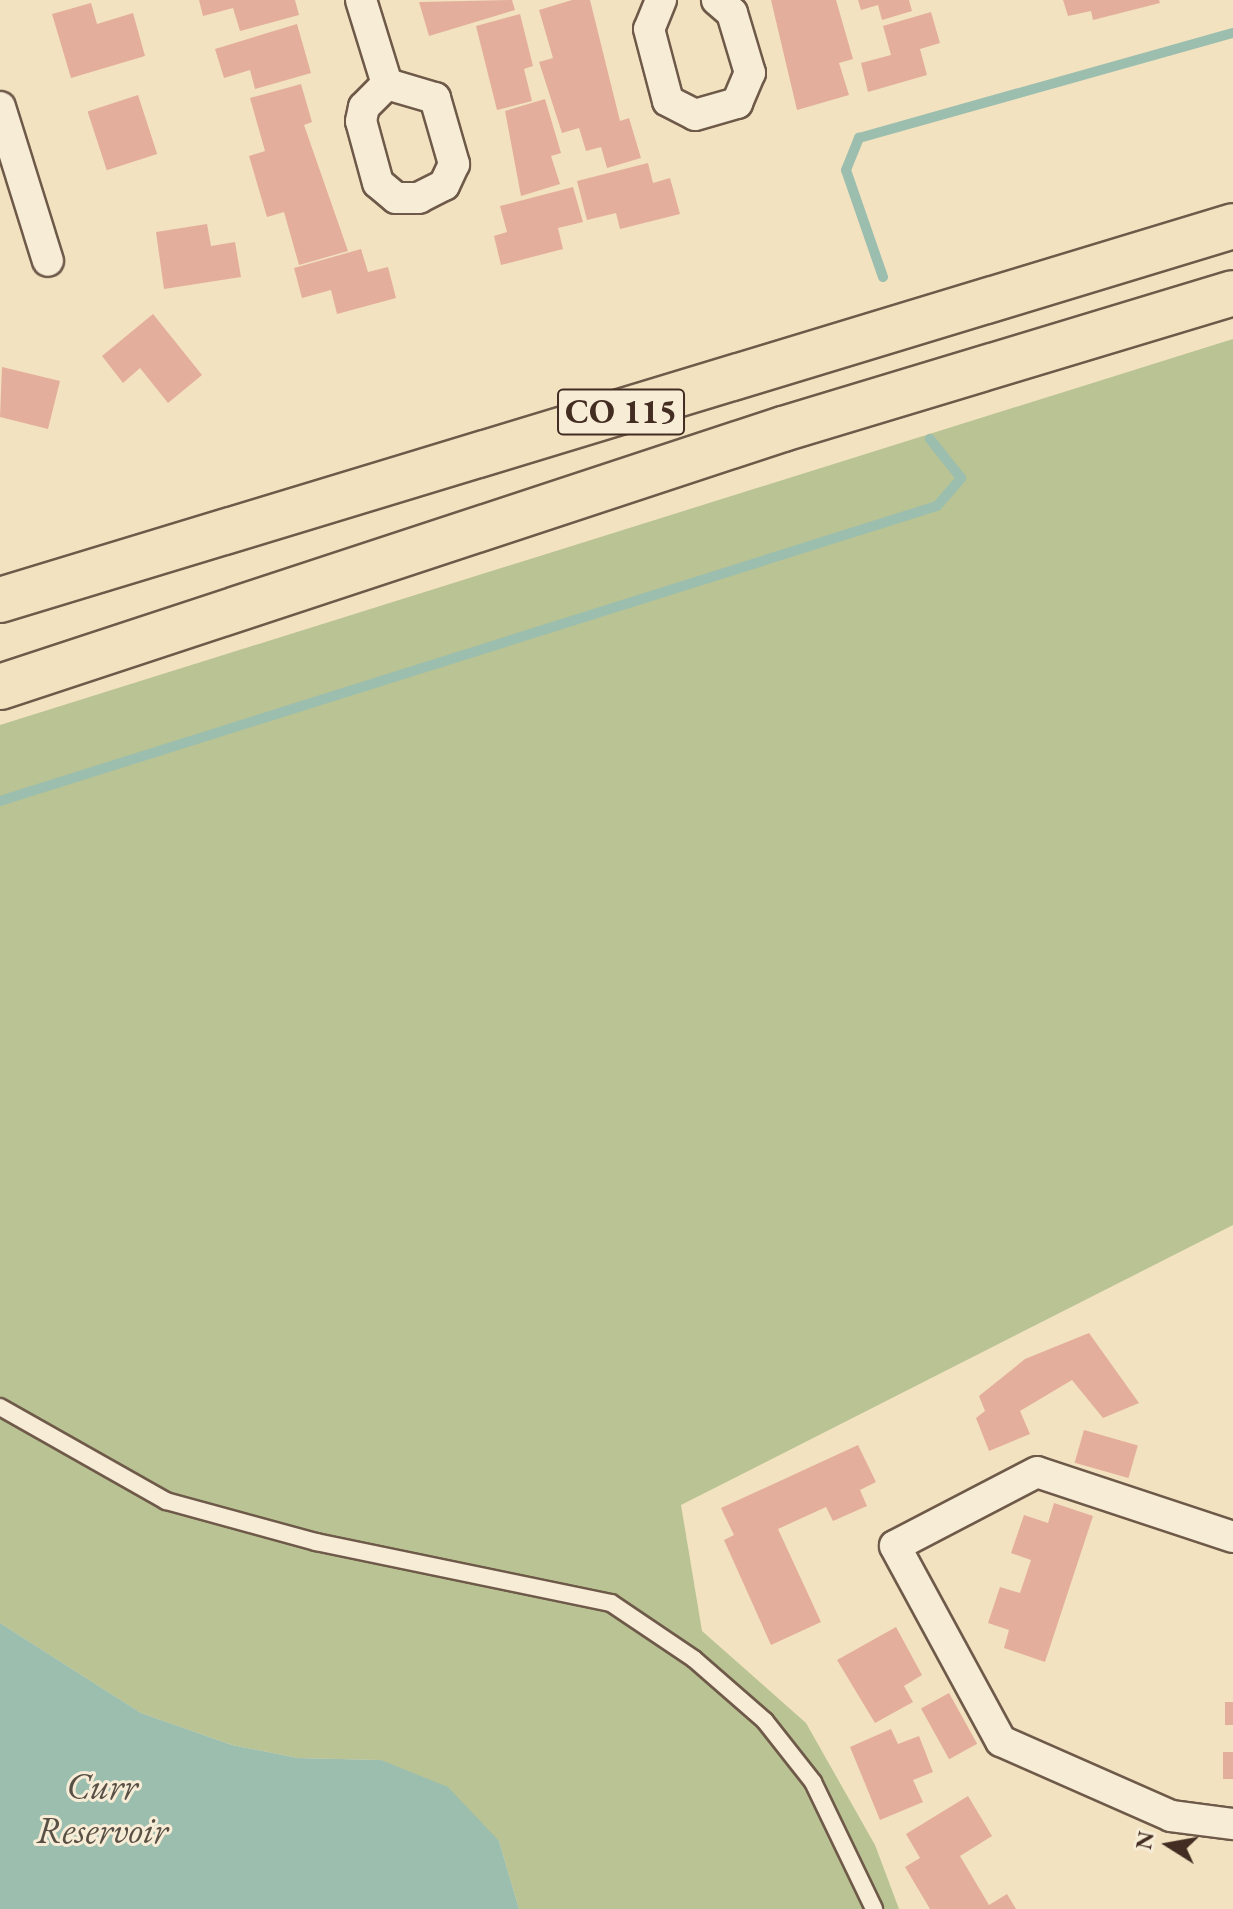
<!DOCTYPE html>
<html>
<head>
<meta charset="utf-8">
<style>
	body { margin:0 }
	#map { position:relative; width:1233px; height:1909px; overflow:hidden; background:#f2e2c0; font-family:"EB Garamond",serif }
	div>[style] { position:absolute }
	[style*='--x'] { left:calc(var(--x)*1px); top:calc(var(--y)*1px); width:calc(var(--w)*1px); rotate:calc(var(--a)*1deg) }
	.green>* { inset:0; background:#b9c393 }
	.water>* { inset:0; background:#9cbeaf }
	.stream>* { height:10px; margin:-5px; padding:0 5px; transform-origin:5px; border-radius:5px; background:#9cbeaf }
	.building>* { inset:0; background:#e4ae9c; transform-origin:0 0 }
	.roads { filter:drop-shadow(2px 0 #6f5a4a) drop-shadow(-2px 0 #6f5a4a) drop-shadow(0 2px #6f5a4a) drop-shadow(0 -2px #6f5a4a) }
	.service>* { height:16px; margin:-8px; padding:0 8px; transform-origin:8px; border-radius:8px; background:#f7ecd6 }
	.minor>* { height:30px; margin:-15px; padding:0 15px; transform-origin:15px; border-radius:15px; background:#f7ecd6 }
	.trunk>* { height:44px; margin:-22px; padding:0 22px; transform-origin:22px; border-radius:22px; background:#f2e2c0 }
	span { translate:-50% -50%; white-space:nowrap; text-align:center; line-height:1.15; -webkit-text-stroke:6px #f7ecd6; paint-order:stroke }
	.shield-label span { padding:2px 6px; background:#f7ecd6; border:2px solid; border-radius:6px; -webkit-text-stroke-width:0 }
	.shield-label { font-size:34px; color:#432c22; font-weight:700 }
	.water-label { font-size:38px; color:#595045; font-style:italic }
	.north { position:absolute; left:1129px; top:1805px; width:80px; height:80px; -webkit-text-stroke:6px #f7ecd6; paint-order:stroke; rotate:281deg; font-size:22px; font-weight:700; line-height:32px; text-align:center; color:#432c22 }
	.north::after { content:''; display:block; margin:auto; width:28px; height:36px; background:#432c22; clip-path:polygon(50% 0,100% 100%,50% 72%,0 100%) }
</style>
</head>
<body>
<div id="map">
	<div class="green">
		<i style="clip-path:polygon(1233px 339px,1233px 1225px,681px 1505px,702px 1631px,806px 1723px,875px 1845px,899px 1909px,519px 1909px,499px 1841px,381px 1760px,298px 1758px,232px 1745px,141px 1713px,0 1623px,0 725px)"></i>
	</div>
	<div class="water">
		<i style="clip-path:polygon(0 1623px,141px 1713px,232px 1745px,298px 1758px,381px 1760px,448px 1787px,499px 1841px,519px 1909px,0 1909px)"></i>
	</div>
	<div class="stream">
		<i style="--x:883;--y:277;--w:113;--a:-109.1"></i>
		<i style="--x:846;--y:170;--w:35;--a:-68"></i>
		<i style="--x:859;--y:138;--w:388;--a:-15.7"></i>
		<i style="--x:0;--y:801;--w:982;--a:-17.48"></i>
		<i style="--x:937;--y:506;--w:37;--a:-49"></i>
		<i style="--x:961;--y:478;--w:50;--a:-128.5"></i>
	</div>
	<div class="building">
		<i style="clip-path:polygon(199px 0,295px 0,299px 15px,240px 31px,233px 8px,203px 16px)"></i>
		<i style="clip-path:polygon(512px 0,515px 10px,429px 36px,419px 2px)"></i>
		<i style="clip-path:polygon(572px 0,590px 0,620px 121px,629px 118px,641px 158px,607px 168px,601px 147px,586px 151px,579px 128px,562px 133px,539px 62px,553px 58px,539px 10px)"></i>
		<i style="clip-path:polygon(771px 0,836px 0,853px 59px,839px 63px,849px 95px,797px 110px)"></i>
		<i style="clip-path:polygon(858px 0,909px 0,912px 11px,882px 20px,878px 5px,861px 10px)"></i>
		<i style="clip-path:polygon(1063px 0,1159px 0,1160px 3px,1093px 20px,1091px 11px,1068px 16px)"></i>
		<i style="clip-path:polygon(91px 3px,97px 24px,133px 13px,145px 56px,71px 78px,52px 14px)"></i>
		<i style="clip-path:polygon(931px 12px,940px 43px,920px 49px,927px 75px,868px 92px,861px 63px,891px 55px,883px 26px)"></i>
		<i style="clip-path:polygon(520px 14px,533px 66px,524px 69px,532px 101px,497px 110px,476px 26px)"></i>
		<i style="clip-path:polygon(297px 24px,311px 73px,255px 89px,250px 70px,224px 78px,215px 49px)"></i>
		<i style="clip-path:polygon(301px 84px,312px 122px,304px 125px,348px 251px,299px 265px,284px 212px,267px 217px,249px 156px,265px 151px,250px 98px)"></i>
		<i style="left:138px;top:95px;width:62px;height:53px;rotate:72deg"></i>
		<i style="clip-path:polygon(545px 99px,561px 153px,551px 156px,560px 184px,521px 196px,505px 111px)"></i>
		<i style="clip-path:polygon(648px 163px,653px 183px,670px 178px,680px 214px,620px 229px,616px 213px,587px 220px,577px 181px)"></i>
		<i style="clip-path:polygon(573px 187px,583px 222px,558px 228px,563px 249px,501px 265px,494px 236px,507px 232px,500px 206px)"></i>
		<i style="clip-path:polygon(207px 224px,211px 246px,235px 242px,241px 277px,164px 289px,156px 232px)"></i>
		<i style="clip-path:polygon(361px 249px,368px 272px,388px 267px,396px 298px,337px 314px,331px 290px,302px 298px,294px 268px)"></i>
		<i style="clip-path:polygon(153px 314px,202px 375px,168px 403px,140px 368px,123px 383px,102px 356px)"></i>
		<i style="clip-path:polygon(2px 367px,60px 381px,48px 429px,0 417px)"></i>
		<i style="clip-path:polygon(1089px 1333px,1139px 1403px,1103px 1418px,1072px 1380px,1020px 1411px,1030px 1434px,989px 1451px,976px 1418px,985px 1411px,979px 1396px,1025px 1359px)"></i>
		<i style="left:1084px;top:1430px;width:56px;height:34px;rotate:16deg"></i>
		<i style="clip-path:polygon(858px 1445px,876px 1482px,860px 1490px,867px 1506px,833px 1521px,826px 1507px,778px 1529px,821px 1622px,771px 1645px,724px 1540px,734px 1535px,721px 1508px)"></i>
		<i style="clip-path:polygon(1054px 1503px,1093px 1516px,1045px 1662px,1004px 1648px,1009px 1630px,988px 1623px,1000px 1587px,1020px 1593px,1031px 1560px,1011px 1553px,1024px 1515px,1048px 1523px)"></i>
		<i style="clip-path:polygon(896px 1627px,922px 1675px,904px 1686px,913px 1702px,875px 1723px,837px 1660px)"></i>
		<i style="left:949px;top:1693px;width:58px;height:32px;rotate:61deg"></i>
		<i style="left:1225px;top:1702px;width:8px;height:23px"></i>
		<i style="clip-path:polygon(891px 1729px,898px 1744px,919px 1736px,933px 1772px,913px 1780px,923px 1802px,880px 1820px,850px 1747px)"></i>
		<i style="left:1223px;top:1752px;width:10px;height:27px"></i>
		<i style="clip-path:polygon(968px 1796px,992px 1836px,960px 1856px,989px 1905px,1007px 1894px,1016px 1909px,930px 1909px,905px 1867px,920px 1858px,906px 1834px)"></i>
	</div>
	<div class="roads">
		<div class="service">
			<i style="--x:0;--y:1407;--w:191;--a:29.5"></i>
			<i style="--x:166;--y:1501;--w:156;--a:15.3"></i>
			<i style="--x:316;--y:1542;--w:301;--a:11.7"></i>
			<i style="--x:611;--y:1603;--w:100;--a:34"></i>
			<i style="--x:694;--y:1659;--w:94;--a:41.1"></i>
			<i style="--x:765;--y:1721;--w:78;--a:51.8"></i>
			<i style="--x:813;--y:1782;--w:141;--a:64.3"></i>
		</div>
		<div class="minor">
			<i style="--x:361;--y:0;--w:88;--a:72.8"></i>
			<i style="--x:661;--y:0;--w:31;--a:112"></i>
			<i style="--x:649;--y:29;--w:74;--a:75.2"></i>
			<i style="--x:668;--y:101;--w:30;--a:27"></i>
			<i style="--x:695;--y:115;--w:44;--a:-15.9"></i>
			<i style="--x:737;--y:103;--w:33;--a:-67"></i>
			<i style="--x:750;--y:73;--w:63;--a:-106.7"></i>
			<i style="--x:732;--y:13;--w:20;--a:-139"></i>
			<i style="--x:387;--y:84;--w:50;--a:16.3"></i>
			<i style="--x:435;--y:98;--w:69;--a:73.9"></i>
			<i style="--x:454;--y:164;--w:23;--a:115"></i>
			<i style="--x:444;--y:185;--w:28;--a:153"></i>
			<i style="--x:419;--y:198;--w:23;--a:180"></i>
			<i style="--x:396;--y:198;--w:23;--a:-140"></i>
			<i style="--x:378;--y:183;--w:64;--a:-105.3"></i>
			<i style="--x:361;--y:121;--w:14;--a:-78"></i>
			<i style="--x:364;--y:107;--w:33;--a:-45"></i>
			<i style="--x:0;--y:107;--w:161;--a:72.7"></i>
			<i style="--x:1233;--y:1537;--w:206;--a:-161.7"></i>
			<i style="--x:1037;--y:1472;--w:160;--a:152.5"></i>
			<i style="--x:895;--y:1546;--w:222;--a:61.5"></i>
			<i style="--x:1001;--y:1741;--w:186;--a:23.8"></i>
			<i style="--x:1171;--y:1816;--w:63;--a:7.4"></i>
		</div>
		<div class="trunk">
			<i style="--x:0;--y:600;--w:1288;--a:-16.87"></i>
			<i style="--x:0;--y:687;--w:824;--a:-18.24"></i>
			<i style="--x:783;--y:429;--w:470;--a:-16.8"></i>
		</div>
	</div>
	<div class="shield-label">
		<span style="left:621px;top:412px">CO 115</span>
	</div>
	<div class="water-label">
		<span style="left:102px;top:1808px">Curr<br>Reservoir</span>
	</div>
	<div class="north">N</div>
</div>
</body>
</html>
